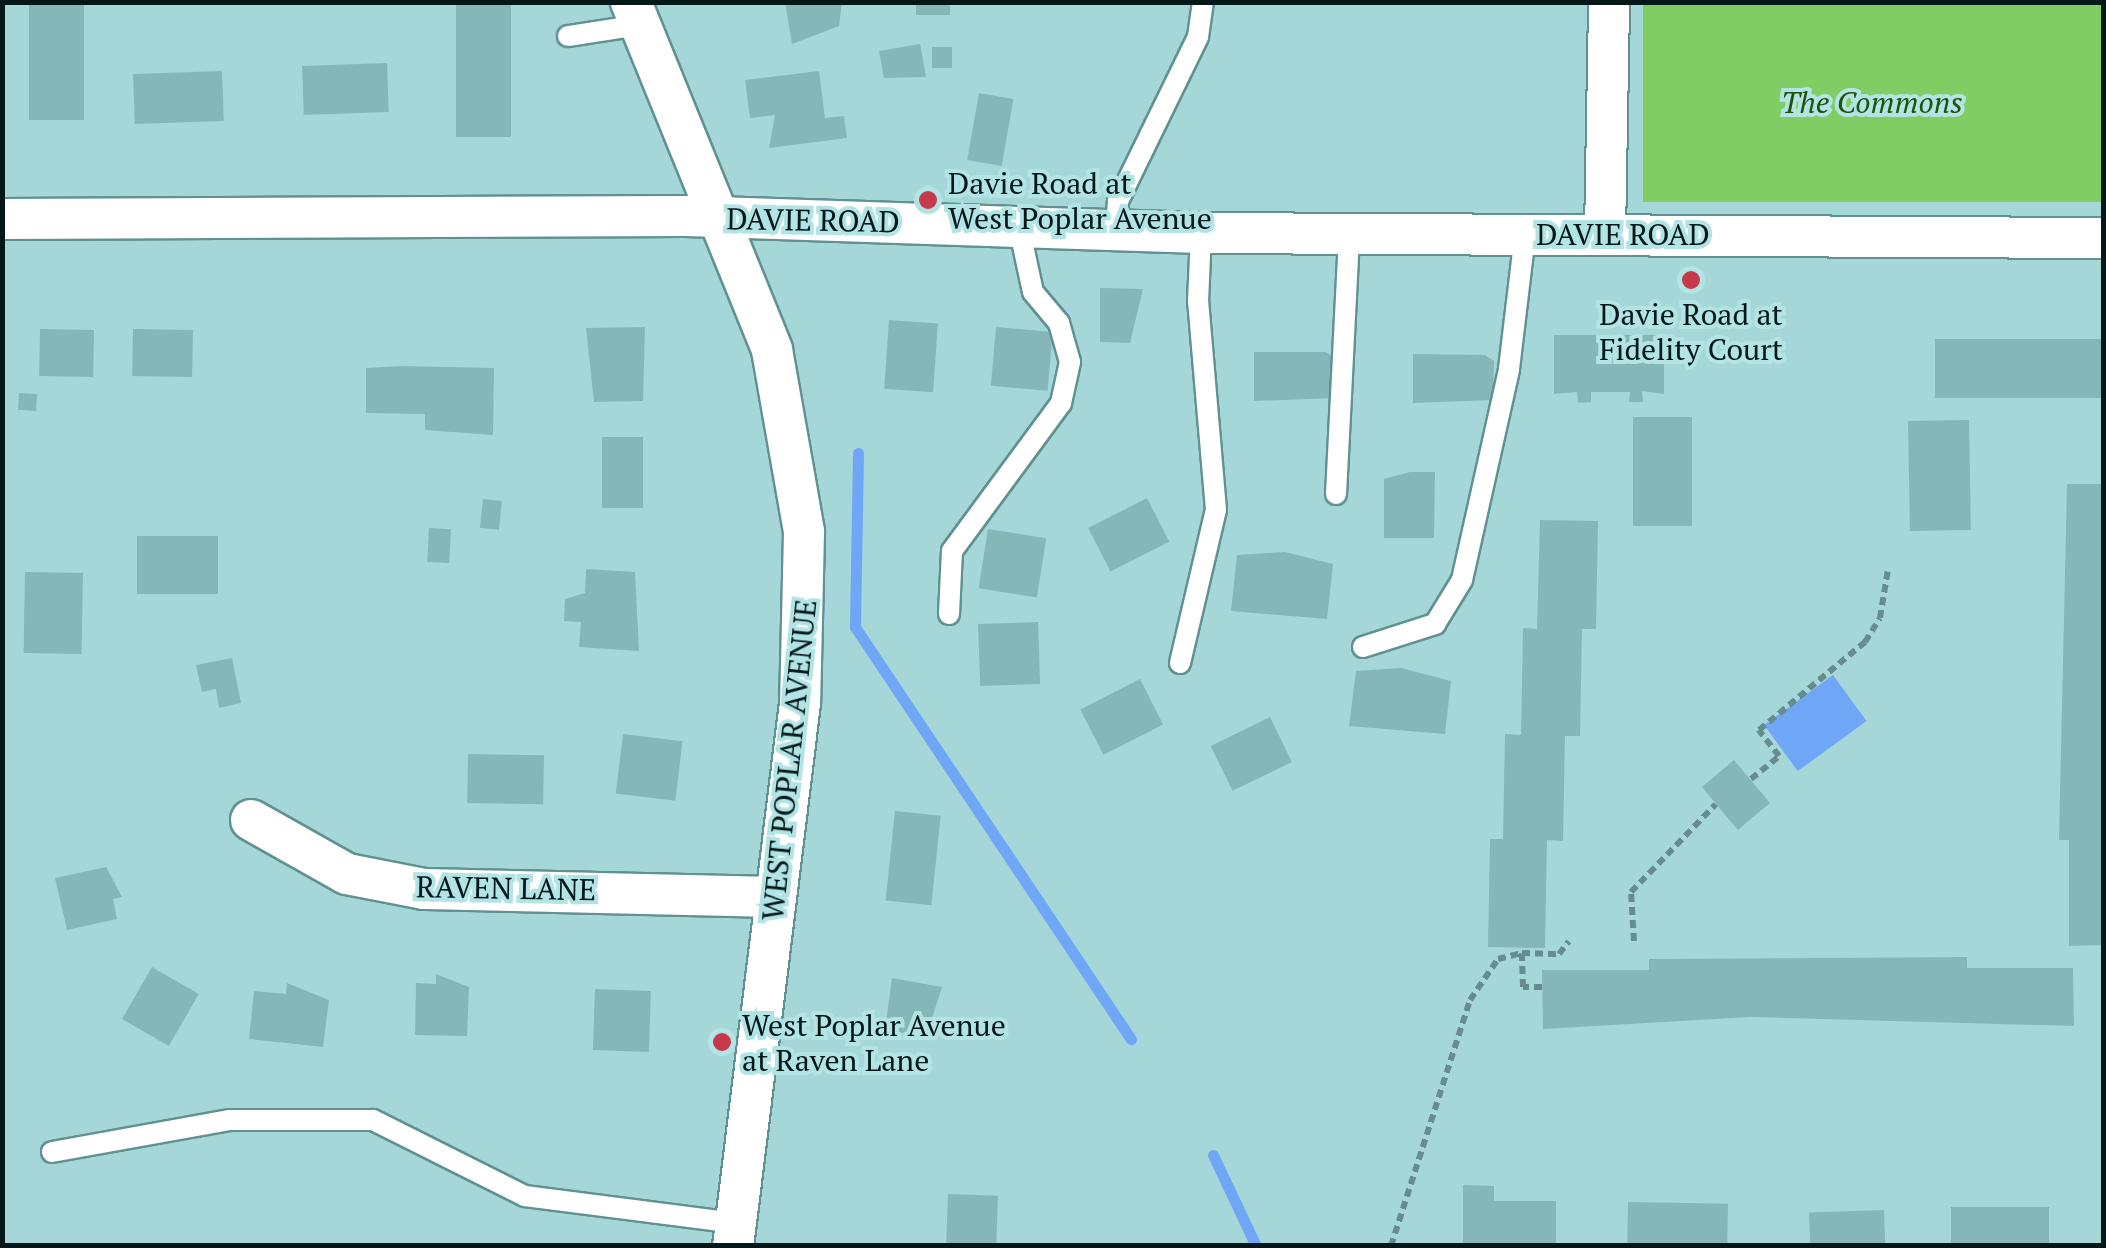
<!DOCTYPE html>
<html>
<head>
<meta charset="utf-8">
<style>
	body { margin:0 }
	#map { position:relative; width:2106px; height:1248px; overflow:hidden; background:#a5d7d9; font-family:"PT Serif",serif }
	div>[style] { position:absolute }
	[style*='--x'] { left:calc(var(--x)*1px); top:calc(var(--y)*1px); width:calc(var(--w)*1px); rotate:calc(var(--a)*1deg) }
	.green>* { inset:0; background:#80cd64; transform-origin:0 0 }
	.water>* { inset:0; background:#70a6f6; transform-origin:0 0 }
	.stream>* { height:11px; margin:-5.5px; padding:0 5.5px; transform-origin:5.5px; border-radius:5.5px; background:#70a6f6 }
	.building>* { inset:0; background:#86b7b8; transform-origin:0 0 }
	.path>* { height:6px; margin-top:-3px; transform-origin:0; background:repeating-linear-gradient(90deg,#668c8e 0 8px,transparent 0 13px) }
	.roads { filter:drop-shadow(2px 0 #619192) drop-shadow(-2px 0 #619192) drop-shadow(0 2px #619192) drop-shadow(0 -2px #619192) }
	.lane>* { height:20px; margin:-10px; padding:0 10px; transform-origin:10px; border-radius:10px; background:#fff }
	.street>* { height:40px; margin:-20px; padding:0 20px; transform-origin:20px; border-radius:20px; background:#fff }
	.dots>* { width:28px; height:28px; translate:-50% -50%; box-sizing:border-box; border:5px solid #b2e4e6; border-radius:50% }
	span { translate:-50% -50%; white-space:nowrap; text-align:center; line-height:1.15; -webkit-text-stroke:8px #b2e4e6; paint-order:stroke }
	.park-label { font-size:30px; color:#205307; font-style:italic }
	.poi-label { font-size:30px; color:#051819 }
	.left { translate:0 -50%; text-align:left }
	.street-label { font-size:30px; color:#051819 }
	.frame { position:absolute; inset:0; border:5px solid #051819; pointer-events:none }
</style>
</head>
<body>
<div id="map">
	<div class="green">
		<i style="left:1643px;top:3px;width:460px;height:199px"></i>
	</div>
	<div class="water">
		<i style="left:1833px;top:675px;width:57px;height:85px;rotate:54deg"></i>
	</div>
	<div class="stream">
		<i style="--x:858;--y:453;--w:174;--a:91"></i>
		<i style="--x:855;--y:627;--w:496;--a:56.2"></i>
		<i style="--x:1213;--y:1155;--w:101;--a:64.7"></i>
	</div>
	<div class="building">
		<i style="left:29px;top:2px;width:55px;height:118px"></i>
		<i style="left:456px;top:2px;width:55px;height:135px"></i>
		<i style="clip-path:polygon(785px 2px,842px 2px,839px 26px,792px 44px)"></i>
		<i style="left:916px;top:2px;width:34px;height:13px"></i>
		<i style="clip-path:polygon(920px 44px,926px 77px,884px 78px,879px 51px)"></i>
		<i style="left:932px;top:47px;width:20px;height:21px"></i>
		<i style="left:387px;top:63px;width:49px;height:85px;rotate:88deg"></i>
		<i style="left:222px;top:71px;width:50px;height:89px;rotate:88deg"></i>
		<i style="clip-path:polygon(819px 71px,825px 118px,844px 116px,847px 138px,769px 148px,775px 115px,750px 118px,745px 80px)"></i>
		<i style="left:979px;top:93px;width:35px;height:68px;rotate:10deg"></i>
		<i style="clip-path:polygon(1100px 288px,1143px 289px,1130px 343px,1100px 342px)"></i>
		<i style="left:889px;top:320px;width:49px;height:69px;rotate:4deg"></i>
		<i style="clip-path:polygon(645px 327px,643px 401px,594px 402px,586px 328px)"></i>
		<i style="left:996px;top:327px;width:57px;height:59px;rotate:5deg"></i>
		<i style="left:40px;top:329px;width:54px;height:47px;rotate:1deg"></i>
		<i style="left:133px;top:329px;width:60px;height:47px;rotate:1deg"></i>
		<i style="clip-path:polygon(1554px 335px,1664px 335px,1664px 394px,1642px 391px,1643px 402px,1629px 402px,1630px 392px,1591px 392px,1591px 402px,1578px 403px,1577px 392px,1554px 394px)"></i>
		<i style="left:1935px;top:339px;width:169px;height:59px"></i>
		<i style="clip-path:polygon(1254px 352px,1326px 352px,1335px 358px,1335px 398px,1254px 401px)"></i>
		<i style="clip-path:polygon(1413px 354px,1485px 355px,1494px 361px,1493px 400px,1413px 403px)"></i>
		<i style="clip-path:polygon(402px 366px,494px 368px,493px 435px,425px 430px,425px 414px,366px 413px,366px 368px)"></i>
		<i style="left:19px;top:393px;width:18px;height:17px;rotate:3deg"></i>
		<i style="left:1633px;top:417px;width:59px;height:109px"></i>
		<i style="left:1969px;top:420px;width:110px;height:61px;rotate:89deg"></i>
		<i style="left:602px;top:437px;width:41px;height:71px"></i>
		<i style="clip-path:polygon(1410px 472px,1435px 472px,1434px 538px,1384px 538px,1384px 479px)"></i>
		<i style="clip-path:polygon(2067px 484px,2104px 484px,2104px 945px,2069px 946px,2069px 840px,2059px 840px)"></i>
		<i style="left:1147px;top:498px;width:49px;height:66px;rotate:63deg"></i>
		<i style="left:483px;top:499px;width:19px;height:29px;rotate:6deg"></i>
		<i style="clip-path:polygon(1540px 520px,1598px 521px,1596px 629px,1582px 629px,1580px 736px,1565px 736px,1563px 841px,1547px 840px,1545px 948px,1488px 947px,1490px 839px,1503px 839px,1505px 734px,1521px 735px,1523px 628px,1537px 629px)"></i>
		<i style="left:429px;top:528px;width:22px;height:34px;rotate:3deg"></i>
		<i style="left:988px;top:529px;width:59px;height:60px;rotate:9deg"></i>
		<i style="left:137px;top:536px;width:81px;height:58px"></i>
		<i style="clip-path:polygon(1285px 552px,1333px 564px,1327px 619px,1231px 611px,1237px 555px)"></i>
		<i style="clip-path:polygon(586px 569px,635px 572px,639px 651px,579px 647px,581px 622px,564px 621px,565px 599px,585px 593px)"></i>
		<i style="left:25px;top:572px;width:58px;height:81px;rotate:1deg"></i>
		<i style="left:1038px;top:622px;width:62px;height:60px;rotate:88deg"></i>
		<i style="clip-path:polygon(232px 658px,241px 703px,219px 708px,216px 689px,202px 692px,196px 665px)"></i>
		<i style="clip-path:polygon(1401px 668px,1451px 681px,1445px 734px,1349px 726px,1356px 671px)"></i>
		<i style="left:1140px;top:679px;width:51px;height:67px;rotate:63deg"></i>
		<i style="left:1270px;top:717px;width:50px;height:66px;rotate:64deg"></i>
		<i style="left:623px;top:734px;width:60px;height:60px;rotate:7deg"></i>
		<i style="left:468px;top:754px;width:76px;height:49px;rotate:1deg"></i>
		<i style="left:1734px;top:760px;width:56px;height:42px;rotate:50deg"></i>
		<i style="left:895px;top:811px;width:46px;height:90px;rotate:6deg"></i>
		<i style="clip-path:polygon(106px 867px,122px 897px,113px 899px,117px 919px,67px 930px,55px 878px)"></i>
		<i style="clip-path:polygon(1967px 957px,1967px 968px,2073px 968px,2074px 1026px,1750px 1017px,1543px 1029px,1542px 970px,1649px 970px,1649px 959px)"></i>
		<i style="left:152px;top:967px;width:54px;height:60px;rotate:30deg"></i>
		<i style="clip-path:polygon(436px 974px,469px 987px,467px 1036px,415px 1035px,416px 983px,436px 984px)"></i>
		<i style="clip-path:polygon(892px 978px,942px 987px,926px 1037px,885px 1030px)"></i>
		<i style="clip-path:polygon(287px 983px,329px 1000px,323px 1047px,249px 1039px,254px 991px,286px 994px)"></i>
		<i style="left:595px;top:989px;width:56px;height:61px;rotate:2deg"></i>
		<i style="clip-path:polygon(1463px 1185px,1494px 1186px,1494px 1201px,1556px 1201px,1556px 1246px,1463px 1246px)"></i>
		<i style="left:948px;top:1194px;width:50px;height:52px;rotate:2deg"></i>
		<i style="left:1628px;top:1202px;width:100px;height:44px;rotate:1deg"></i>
		<i style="left:1951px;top:1207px;width:98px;height:39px"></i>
		<i style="left:1884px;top:1210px;width:36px;height:75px;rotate:88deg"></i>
	</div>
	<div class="path">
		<i style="--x:1751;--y:779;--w:36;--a:-39"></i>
		<i style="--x:1779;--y:756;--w:33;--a:-128"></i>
		<i style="--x:1759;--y:730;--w:138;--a:-39.7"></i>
		<i style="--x:1865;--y:642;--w:28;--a:-58"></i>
		<i style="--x:1880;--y:618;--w:50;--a:-80.7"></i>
		<i style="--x:1634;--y:941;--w:49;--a:-93.5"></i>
		<i style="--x:1631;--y:892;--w:122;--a:-46"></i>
		<i style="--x:1542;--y:987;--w:19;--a:180"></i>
		<i style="--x:1523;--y:987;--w:34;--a:-92"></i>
		<i style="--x:1522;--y:953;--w:37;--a:2"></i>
		<i style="--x:1559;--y:954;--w:16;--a:-52"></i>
		<i style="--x:1391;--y:1246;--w:258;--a:-72.2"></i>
		<i style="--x:1470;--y:1000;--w:50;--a:-55.7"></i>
		<i style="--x:1498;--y:959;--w:25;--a:-14"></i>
	</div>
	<div class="roads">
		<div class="lane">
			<i style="--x:568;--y:36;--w:73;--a:-8.7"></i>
			<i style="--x:1116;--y:229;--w:28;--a:-86"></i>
			<i style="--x:1118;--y:201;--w:182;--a:-64"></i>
			<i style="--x:1198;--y:37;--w:35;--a:-82"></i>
			<i style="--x:1336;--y:494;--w:261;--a:-87.1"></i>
			<i style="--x:949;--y:614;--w:63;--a:-87.3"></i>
			<i style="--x:952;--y:551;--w:184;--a:-53.6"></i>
			<i style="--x:1061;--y:403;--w:42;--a:-77.6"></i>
			<i style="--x:1070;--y:362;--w:41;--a:-105.8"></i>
			<i style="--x:1059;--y:323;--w:40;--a:-130"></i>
			<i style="--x:1033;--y:292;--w:66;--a:-102.2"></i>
			<i style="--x:1363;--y:647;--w:76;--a:-17.7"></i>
			<i style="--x:1435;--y:624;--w:52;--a:-58.5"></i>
			<i style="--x:1462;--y:580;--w:216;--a:-77.4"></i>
			<i style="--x:1509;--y:369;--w:136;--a:-83.2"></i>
			<i style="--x:1180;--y:663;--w:157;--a:-76.8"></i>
			<i style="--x:1216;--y:510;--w:209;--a:-94.9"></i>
			<i style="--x:1198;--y:302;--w:69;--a:-87.5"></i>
			<i style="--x:52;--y:1152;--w:181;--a:-10.2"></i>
			<i style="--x:230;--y:1120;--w:143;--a:0"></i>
			<i style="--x:373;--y:1120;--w:170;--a:26.6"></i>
			<i style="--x:525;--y:1196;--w:213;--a:7.3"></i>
		</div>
		<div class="street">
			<i style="--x:631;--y:2;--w:375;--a:67.9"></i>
			<i style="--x:772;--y:350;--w:185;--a:80"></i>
			<i style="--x:804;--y:532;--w:171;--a:91.3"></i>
			<i style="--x:800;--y:703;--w:547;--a:97.03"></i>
			<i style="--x:2;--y:219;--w:684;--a:-0.25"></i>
			<i style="--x:686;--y:216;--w:515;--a:1.89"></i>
			<i style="--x:1201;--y:233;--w:903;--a:0.32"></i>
			<i style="--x:1605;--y:235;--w:233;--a:-89"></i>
			<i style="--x:251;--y:820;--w:110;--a:29.4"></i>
			<i style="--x:347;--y:874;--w:78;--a:11"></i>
			<i style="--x:424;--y:889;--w:352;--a:1.3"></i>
		</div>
	</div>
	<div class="dots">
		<i style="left:928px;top:200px;background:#c8384b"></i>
		<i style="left:1691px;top:280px;background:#c8384b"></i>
		<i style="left:722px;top:1042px;background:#c8384b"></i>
	</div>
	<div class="park-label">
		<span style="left:1872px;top:102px">The Commons</span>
	</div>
	<div class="poi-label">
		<span class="left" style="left:948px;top:200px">Davie Road at<br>West Poplar Avenue</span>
		<span style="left:1691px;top:331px">Davie Road at<br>Fidelity Court</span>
		<span class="left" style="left:742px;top:1042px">West Poplar Avenue<br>at Raven Lane</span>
	</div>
	<div class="street-label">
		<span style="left:813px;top:220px;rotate:1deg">DAVIE ROAD</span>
		<span style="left:1623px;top:234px">DAVIE ROAD</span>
		<span style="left:789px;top:760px;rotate:-84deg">WEST POPLAR AVENUE</span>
		<span style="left:506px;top:888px;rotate:1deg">RAVEN LANE</span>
	</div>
	<div class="frame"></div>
</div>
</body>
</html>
